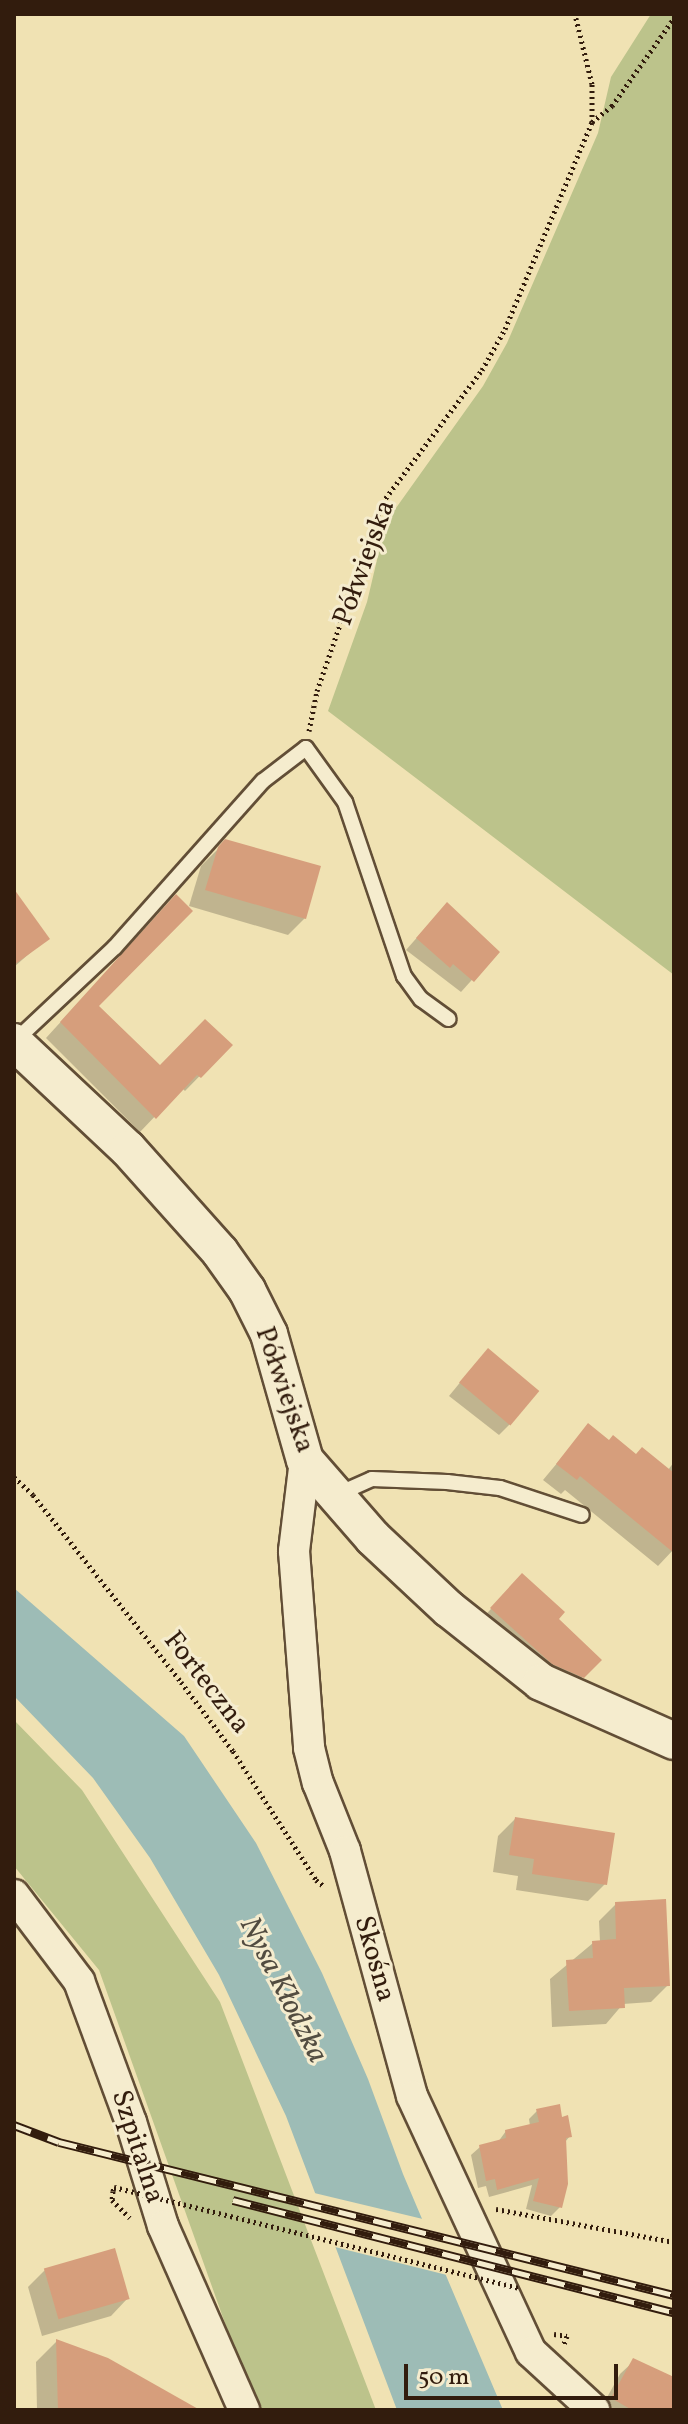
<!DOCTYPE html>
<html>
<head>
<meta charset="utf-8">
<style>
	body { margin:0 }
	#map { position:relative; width:688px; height:2424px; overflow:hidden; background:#f0e2b3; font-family:Vollkorn,serif }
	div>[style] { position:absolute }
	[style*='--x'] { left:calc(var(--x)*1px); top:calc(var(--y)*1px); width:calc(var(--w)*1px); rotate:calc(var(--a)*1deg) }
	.green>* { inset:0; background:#bcc38b }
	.water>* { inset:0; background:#9dbcb6 }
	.pier>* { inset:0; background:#f0e2b3 }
	.shadow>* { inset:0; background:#0003 }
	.building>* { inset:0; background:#d69e7c; transform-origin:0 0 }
	.path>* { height:5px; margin-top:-2.5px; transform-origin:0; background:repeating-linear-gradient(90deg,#321c0d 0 2px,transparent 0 6px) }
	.roads { filter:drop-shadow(2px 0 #624e36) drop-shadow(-2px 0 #624e36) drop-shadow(0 2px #624e36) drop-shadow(0 -2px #624e36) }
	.service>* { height:14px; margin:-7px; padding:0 7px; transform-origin:7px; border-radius:7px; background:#f5ecce }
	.minor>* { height:30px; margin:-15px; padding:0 15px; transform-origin:15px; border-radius:15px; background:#f5ecce }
	.tertiary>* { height:36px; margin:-18px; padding:0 18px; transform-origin:18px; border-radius:18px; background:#f5ecce }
	.rail>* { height:9px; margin-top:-4.5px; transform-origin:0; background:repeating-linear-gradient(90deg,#f5ecce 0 18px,#321c0d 0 36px); box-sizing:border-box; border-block:2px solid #321c0d }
	.path-bridge>* { height:5px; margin-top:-2.5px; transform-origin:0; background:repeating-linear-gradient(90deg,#321c0d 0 2px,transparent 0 6px) }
	span { translate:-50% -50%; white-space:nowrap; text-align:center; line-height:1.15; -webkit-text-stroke:6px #f5ecce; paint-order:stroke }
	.street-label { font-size:28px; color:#321c0d }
	.water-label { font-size:30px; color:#524c40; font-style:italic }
	.frame { position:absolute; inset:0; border:16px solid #321c0d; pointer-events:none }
	.scale { position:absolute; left:404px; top:2364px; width:214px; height:36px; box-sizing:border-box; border:4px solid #321c0d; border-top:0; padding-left:10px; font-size:24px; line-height:28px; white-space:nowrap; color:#321c0d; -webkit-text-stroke:6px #f5ecce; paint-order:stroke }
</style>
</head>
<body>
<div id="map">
	<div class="green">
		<i style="clip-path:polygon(651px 14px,674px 14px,674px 975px,328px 711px,367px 602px,386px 522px,483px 386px,507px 343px,598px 133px,611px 77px)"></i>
		<i style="clip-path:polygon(14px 1720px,82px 1790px,220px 2002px,376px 2410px,256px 2410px,99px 1970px,14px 1866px)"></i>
	</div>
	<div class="water">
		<i style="clip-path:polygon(14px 1588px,184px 1736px,256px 1843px,322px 1973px,368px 2079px,403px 2174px,503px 2410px,397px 2410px,286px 2116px,219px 1975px,150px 1858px,93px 1778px,14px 1696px)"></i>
	</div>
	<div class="pier">
		<i style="clip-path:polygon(310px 2192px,427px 2220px,451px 2276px,331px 2246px)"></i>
	</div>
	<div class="shadow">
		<i style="clip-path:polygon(226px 841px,305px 918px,288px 935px,189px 906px,201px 866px)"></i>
		<i style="clip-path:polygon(14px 893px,47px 938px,14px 967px)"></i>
		<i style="clip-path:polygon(161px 912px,96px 1007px,160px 1068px,230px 1045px,185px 1091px,182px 1088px,140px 1132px,46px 1038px)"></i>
		<i style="clip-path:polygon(436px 916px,497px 952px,461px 992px,406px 950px)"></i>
		<i style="clip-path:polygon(476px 1363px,510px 1424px,499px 1435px,449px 1396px)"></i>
		<i style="clip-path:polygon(588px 1426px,609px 1442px,668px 1470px,674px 1462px,674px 1549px,658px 1566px,565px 1490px,561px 1494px,543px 1480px)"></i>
		<i style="clip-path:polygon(511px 1587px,556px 1619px,599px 1660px,571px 1689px,480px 1621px)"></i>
		<i style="clip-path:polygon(515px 1819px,605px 1884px,588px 1901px,516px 1890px,518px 1876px,493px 1872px,498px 1836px)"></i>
		<i style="clip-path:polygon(616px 1904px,668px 1985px,651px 2002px,623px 2004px,606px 2024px,552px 2027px,550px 1979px,593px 1943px,600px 1942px,599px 1921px)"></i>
		<i style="clip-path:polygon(537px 2111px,560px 2119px,570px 2136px,565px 2142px,560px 2207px,551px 2216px,526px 2209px,532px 2185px,489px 2197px,486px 2186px,478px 2188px,471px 2155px,480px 2147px,498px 2142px,506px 2131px,530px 2126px,529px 2119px)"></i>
		<i style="clip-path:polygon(45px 2270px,127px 2299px,111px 2316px,42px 2336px,28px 2287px)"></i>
		<i style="clip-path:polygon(57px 2341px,195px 2410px,37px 2410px,36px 2362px)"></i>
		<i style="clip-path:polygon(634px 2361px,674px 2379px,674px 2410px,600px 2410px,620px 2374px)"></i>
	</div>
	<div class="building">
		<i style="clip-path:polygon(225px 839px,321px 866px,306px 919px,205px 890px,218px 847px)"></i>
		<i style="clip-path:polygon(14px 889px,50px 939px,14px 965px)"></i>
		<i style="clip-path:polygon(176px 894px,193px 911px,99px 1006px,160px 1065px,205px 1019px,233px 1045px,201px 1078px,197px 1075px,156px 1119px,60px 1022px)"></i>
		<i style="clip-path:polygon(447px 902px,500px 952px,474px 982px,453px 964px,450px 968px,416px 938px)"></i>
		<i style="left:488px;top:1348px;width:67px;height:45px;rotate:40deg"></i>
		<i style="clip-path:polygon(588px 1423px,609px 1440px,613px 1435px,636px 1454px,642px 1447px,674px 1473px,674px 1553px,580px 1476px,577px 1480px,556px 1464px)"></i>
		<i style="clip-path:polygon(522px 1573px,565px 1612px,559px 1619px,602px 1660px,584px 1678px,552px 1664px,490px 1608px)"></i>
		<i style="clip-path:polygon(515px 1817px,615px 1833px,607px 1885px,532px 1874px,534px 1859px,509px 1855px)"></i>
		<i style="clip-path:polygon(666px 1899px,670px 1986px,624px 1988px,625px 2008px,569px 2011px,566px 1960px,593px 1958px,592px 1941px,616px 1939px,615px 1902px)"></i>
		<i style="clip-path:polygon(560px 2104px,562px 2117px,568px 2115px,572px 2137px,566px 2138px,568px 2184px,562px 2208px,533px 2201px,539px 2178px,497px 2190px,495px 2179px,486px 2181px,479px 2145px,506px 2138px,505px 2130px,539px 2122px,536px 2109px)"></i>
		<i style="left:115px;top:2248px;width:53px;height:74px;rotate:74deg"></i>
		<i style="clip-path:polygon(56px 2339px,108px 2358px,200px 2410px,58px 2410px)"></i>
		<i style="clip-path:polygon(633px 2358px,674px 2377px,674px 2410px,632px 2410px,611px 2398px)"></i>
	</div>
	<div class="path">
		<i style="--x:592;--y:122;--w:26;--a:-39"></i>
		<i style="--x:612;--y:106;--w:108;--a:-54.8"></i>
		<i style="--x:309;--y:731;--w:41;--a:-78.7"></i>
		<i style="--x:317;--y:691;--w:199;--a:-70.9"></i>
		<i style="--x:382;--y:503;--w:166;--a:-53.1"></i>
		<i style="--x:482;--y:370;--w:47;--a:-60.7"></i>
		<i style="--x:505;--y:329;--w:225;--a:-67.2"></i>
		<i style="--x:592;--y:122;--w:38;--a:-90"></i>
		<i style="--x:592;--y:84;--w:72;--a:-103.7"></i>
		<i style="--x:14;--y:1477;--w:26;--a:43"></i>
		<i style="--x:33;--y:1495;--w:238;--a:51.6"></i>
		<i style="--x:181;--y:1682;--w:86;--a:53"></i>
		<i style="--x:233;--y:1751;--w:153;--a:57.2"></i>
		<i style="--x:316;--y:1880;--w:11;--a:38"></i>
		<i style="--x:113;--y:2191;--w:9;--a:96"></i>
		<i style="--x:112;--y:2200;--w:25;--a:45"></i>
		<i style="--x:496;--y:2209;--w:181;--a:10.5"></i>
		<i style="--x:554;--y:2334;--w:13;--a:9"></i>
		<i style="--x:567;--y:2336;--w:9;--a:111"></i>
	</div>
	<div class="roads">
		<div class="service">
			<i style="--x:15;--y:1041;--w:137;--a:-43.2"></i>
			<i style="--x:115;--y:947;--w:222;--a:-48.3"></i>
			<i style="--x:263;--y:781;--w:54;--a:-37.5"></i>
			<i style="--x:306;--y:748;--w:67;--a:54.2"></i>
			<i style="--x:345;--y:802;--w:184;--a:71.3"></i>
			<i style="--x:404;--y:976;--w:29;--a:54"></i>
			<i style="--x:421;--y:999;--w:34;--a:36"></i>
			<i style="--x:336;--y:1495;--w:39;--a:-24"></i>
			<i style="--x:372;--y:1479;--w:75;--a:2.3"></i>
			<i style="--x:447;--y:1482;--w:53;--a:6.5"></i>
			<i style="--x:500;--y:1488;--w:86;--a:18.2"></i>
		</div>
		<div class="minor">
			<i style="--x:305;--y:1460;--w:92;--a:96.9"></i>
			<i style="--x:294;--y:1551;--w:198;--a:85.6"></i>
			<i style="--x:309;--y:1748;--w:36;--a:76"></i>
			<i style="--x:318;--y:1783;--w:73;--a:68.3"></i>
			<i style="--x:345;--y:1851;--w:254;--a:74.7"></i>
			<i style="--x:412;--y:2096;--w:282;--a:65.1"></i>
			<i style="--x:531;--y:2352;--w:86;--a:42.6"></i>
			<i style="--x:14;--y:1895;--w:108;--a:52.9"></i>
			<i style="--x:79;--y:1981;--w:150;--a:69.8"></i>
			<i style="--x:131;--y:2122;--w:109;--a:72.9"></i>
			<i style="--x:163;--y:2226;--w:201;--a:66.2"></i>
		</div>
		<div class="tertiary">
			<i style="--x:14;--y:1042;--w:156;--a:43.2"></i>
			<i style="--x:128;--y:1149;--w:138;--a:48.2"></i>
			<i style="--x:220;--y:1252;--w:47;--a:54.6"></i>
			<i style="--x:247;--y:1290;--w:49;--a:63.4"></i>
			<i style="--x:269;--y:1334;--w:131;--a:74.1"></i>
			<i style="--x:305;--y:1460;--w:103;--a:48.9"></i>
			<i style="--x:373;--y:1538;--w:104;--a:43.1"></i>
			<i style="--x:449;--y:1609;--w:117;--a:38.4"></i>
			<i style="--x:541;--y:1682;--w:145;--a:23.9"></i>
		</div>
	</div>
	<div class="rail">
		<i style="--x:14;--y:2125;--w:48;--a:20.7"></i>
		<i style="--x:59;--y:2142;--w:634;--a:13.97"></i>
		<i style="--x:233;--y:2200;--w:455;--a:14.3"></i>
	</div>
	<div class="path-bridge">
		<i style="--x:113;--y:2191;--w:4;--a:-76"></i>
		<i style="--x:114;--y:2187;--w:417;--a:14"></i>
	</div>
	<div class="street-label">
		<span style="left:365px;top:563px;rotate:-70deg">Półwiejska</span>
		<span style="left:284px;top:1390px;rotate:71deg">Półwiejska</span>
		<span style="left:206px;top:1683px;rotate:52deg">Forteczna</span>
		<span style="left:374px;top:1959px;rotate:74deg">Skośna</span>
		<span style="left:137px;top:2147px;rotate:72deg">Szpitalna</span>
	</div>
	<div class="water-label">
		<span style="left:283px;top:1990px;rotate:63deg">Nysa Kłodzka</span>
	</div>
	<div class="frame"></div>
	<div class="scale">50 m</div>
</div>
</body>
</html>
